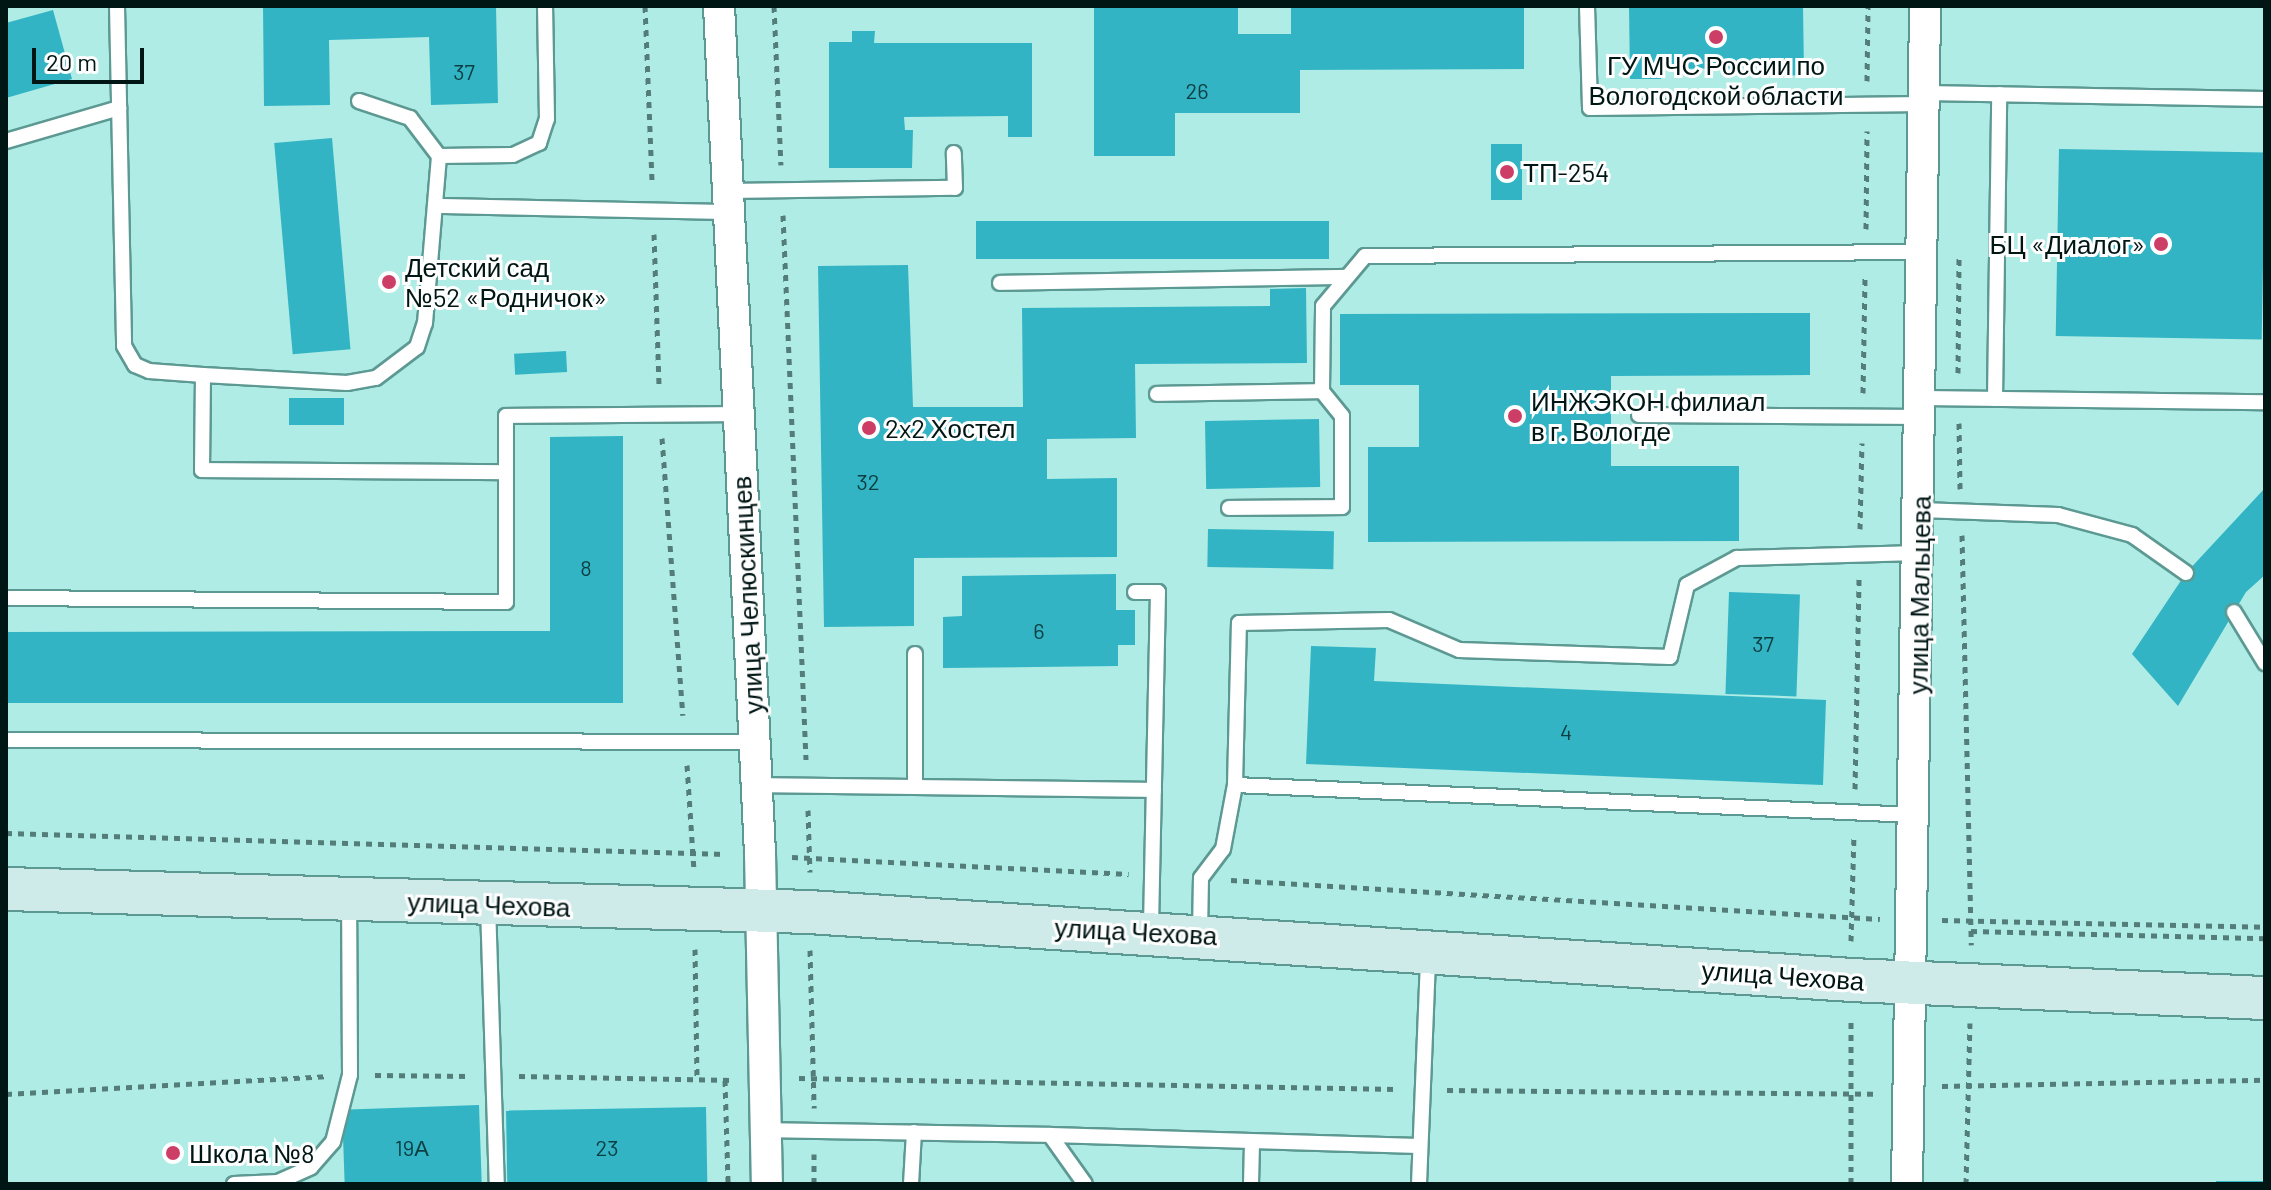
<!DOCTYPE html>
<html>
<head>
<meta charset="utf-8">
<style>
	body { margin:0 }
	#map { position:relative; width:2271px; height:1190px; overflow:hidden; background:#aeece5; font-family:Barlow,sans-serif }
	div>[style] { position:absolute }
	[style*='--x'] { left:calc(var(--x)*1px); top:calc(var(--y)*1px); width:calc(var(--w)*1px); rotate:calc(var(--a)*1deg) }
	.building>* { inset:0; background:#32b4c4; transform-origin:0 0 }
	.path>* { height:5px; margin-top:-2.5px; transform-origin:0; background:repeating-linear-gradient(90deg,#547d79 0 6px,transparent 0 12px) }
	.roads { filter:drop-shadow(2px 0 #5d9993) drop-shadow(-2px 0 #5d9993) drop-shadow(0 2px #5d9993) drop-shadow(0 -2px #5d9993) }
	.lane>* { height:14px; margin:-7px; padding:0 7px; transform-origin:7px; border-radius:7px; background:#fff }
	.street>* { height:30px; margin:-15px; padding:0 15px; transform-origin:15px; border-radius:15px; background:#fff }
	.secondary>* { height:42px; margin:-21px; padding:0 21px; transform-origin:21px; border-radius:21px; background:#cfebe9 }
	.dots>* { width:22px; height:22px; translate:-50% -50%; box-sizing:border-box; border:4px solid #fefefe; border-radius:50% }
	span { translate:-50% -50%; white-space:nowrap; text-align:center; line-height:1.15; -webkit-text-stroke:6px #fefefe; paint-order:stroke }
	.number-label { font-size:22px; color:#0c3e41 }
	.number-label span { -webkit-text-stroke-width:0 }
	.poi-label { font-size:26px; color:#001615 }
	.left { translate:0 -50%; text-align:left }
	.right { translate:-100% -50%; text-align:right }
	.street-label { font-size:26px; color:#001615 }
	.frame { position:absolute; inset:0; border:8px solid #001615; pointer-events:none }
	.scale { position:absolute; left:32px; top:48px; width:112px; height:36px; box-sizing:border-box; border:4px solid #001615; border-top:0; padding-left:10px; font-size:24px; line-height:28px; white-space:nowrap; color:#001615; -webkit-text-stroke:6px #fefefe; paint-order:stroke }
</style>
</head>
<body>
<div id="map">
	<div class="building">
		<i style="clip-path:polygon(263px 6px,496px 6px,498px 103px,431px 105px,429px 37px,329px 40px,330px 105px,264px 106px)"></i>
		<i style="clip-path:polygon(1094px 6px,1238px 6px,1238px 34px,1291px 34px,1291px 6px,1524px 6px,1524px 69px,1300px 70px,1300px 113px,1175px 113px,1175px 156px,1094px 156px)"></i>
		<i style="clip-path:polygon(1629px 6px,1803px 6px,1804px 75px,1775px 76px,1775px 68px,1661px 69px,1661px 79px,1630px 79px)"></i>
		<i style="clip-path:polygon(53px 10px,72px 79px,6px 98px,6px 23px)"></i>
		<i style="clip-path:polygon(852px 31px,875px 31px,874px 43px,1032px 43px,1032px 137px,1008px 137px,1008px 116px,904px 117px,905px 130px,913px 130px,912px 168px,829px 168px,829px 42px,852px 42px)"></i>
		<i style="left:332px;top:138px;width:212px;height:58px;rotate:85deg"></i>
		<i style="left:1491px;top:144px;width:31px;height:56px"></i>
		<i style="left:2059px;top:149px;width:206px;height:187px;rotate:1deg"></i>
		<i style="left:1329px;top:221px;width:38px;height:353px;rotate:90deg"></i>
		<i style="clip-path:polygon(908px 265px,913px 407px,1023px 407px,1022px 308px,1270px 306px,1270px 289px,1306px 288px,1307px 363px,1135px 364px,1136px 438px,1047px 439px,1047px 479px,1117px 478px,1117px 557px,914px 558px,914px 626px,824px 627px,818px 266px)"></i>
		<i style="clip-path:polygon(1810px 313px,1810px 375px,1611px 376px,1611px 466px,1739px 466px,1739px 541px,1368px 542px,1368px 447px,1419px 447px,1419px 385px,1340px 385px,1340px 314px)"></i>
		<i style="left:566px;top:351px;width:21px;height:52px;rotate:87deg"></i>
		<i style="left:344px;top:398px;width:27px;height:55px;rotate:90deg"></i>
		<i style="left:1319px;top:419px;width:68px;height:114px;rotate:89deg"></i>
		<i style="clip-path:polygon(623px 436px,623px 703px,6px 703px,6px 632px,550px 631px,550px 437px)"></i>
		<i style="clip-path:polygon(2265px 488px,2265px 575px,2246px 592px,2178px 706px,2132px 654px,2186px 573px)"></i>
		<i style="left:1208px;top:529px;width:126px;height:38px;rotate:1deg"></i>
		<i style="clip-path:polygon(1116px 574px,1116px 610px,1135px 610px,1135px 645px,1118px 645px,1118px 666px,943px 668px,943px 617px,962px 616px,962px 576px)"></i>
		<i style="left:1729px;top:592px;width:71px;height:102px;rotate:2deg"></i>
		<i style="clip-path:polygon(1311px 646px,1376px 648px,1374px 681px,1826px 700px,1823px 785px,1306px 764px)"></i>
		<i style="left:479px;top:1105px;width:79px;height:137px;rotate:88deg"></i>
		<i style="left:706px;top:1107px;width:77px;height:200px;rotate:89deg"></i>
		<i style="left:2216px;top:1181px;width:49px;height:3px"></i>
	</div>
	<div class="path">
		<i style="--x:645;--y:6;--w:178;--a:87.7"></i>
		<i style="--x:774;--y:6;--w:159;--a:87.5"></i>
		<i style="--x:1867;--y:81;--w:75;--a:-89.2"></i>
		<i style="--x:783;--y:215;--w:545;--a:87.58"></i>
		<i style="--x:1866;--y:229;--w:98;--a:-89.4"></i>
		<i style="--x:654;--y:234;--w:154;--a:88.1"></i>
		<i style="--x:1958;--y:373;--w:118;--a:-89.5"></i>
		<i style="--x:1863;--y:393;--w:118;--a:-89"></i>
		<i style="--x:1959;--y:423;--w:66;--a:89.1"></i>
		<i style="--x:662;--y:438;--w:278;--a:85.7"></i>
		<i style="--x:1860;--y:529;--w:86;--a:-88.7"></i>
		<i style="--x:1962;--y:535;--w:410;--a:88.7"></i>
		<i style="--x:687;--y:765;--w:106;--a:86.2"></i>
		<i style="--x:1855;--y:789;--w:210;--a:-88.9"></i>
		<i style="--x:808;--y:810;--w:62;--a:88.2"></i>
		<i style="--x:6;--y:833;--w:720;--a:1.67"></i>
		<i style="--x:792;--y:857;--w:337;--a:2.9"></i>
		<i style="--x:1231;--y:880;--w:650;--a:3.44"></i>
		<i style="--x:1942;--y:920;--w:323;--a:1.2"></i>
		<i style="--x:1971;--y:931;--w:294;--a:1.4"></i>
		<i style="--x:1851;--y:941;--w:106;--a:-88.4"></i>
		<i style="--x:695;--y:949;--w:131;--a:89.1"></i>
		<i style="--x:810;--y:950;--w:158;--a:88.5"></i>
		<i style="--x:375;--y:1075;--w:94;--a:0.6"></i>
		<i style="--x:519;--y:1076;--w:214;--a:1.1"></i>
		<i style="--x:799;--y:1078;--w:598;--a:1.05"></i>
		<i style="--x:725;--y:1080;--w:104;--a:88.3"></i>
		<i style="--x:1942;--y:1086;--w:323;--a:-1.1"></i>
		<i style="--x:1447;--y:1090;--w:430;--a:0.5"></i>
		<i style="--x:6;--y:1094;--w:320;--a:-3.2"></i>
		<i style="--x:814;--y:1154;--w:30;--a:90"></i>
		<i style="--x:1851;--y:1184;--w:165;--a:-90"></i>
		<i style="--x:1966;--y:1184;--w:161;--a:-88.6"></i>
	</div>
	<div class="roads">
		<div class="lane">
			<i style="--x:117;--y:6;--w:340;--a:88.8"></i>
			<i style="--x:124;--y:346;--w:22;--a:60"></i>
			<i style="--x:135;--y:365;--w:15;--a:23"></i>
			<i style="--x:149;--y:371;--w:54;--a:4.2"></i>
			<i style="--x:203;--y:375;--w:95;--a:90.6"></i>
			<i style="--x:202;--y:470;--w:304;--a:0.4"></i>
			<i style="--x:1587;--y:6;--w:102;--a:88.3"></i>
			<i style="--x:1590;--y:108;--w:335;--a:-0.7"></i>
			<i style="--x:1925;--y:93;--w:340;--a:1"></i>
			<i style="--x:359;--y:101;--w:54;--a:18.4"></i>
			<i style="--x:410;--y:118;--w:48;--a:52.7"></i>
			<i style="--x:6;--y:141;--w:118;--a:-16.3"></i>
			<i style="--x:728;--y:191;--w:227;--a:-0.8"></i>
			<i style="--x:955;--y:188;--w:35;--a:-92"></i>
			<i style="--x:438;--y:206;--w:291;--a:1.2"></i>
			<i style="--x:1000;--y:283;--w:345;--a:-1"></i>
			<i style="--x:203;--y:375;--w:144;--a:3.2"></i>
			<i style="--x:347;--y:383;--w:29;--a:-10"></i>
			<i style="--x:376;--y:378;--w:51;--a:-37.1"></i>
			<i style="--x:417;--y:347;--w:25;--a:-72"></i>
			<i style="--x:425;--y:323;--w:168;--a:-85.2"></i>
			<i style="--x:439;--y:156;--w:74;--a:-0.8"></i>
			<i style="--x:513;--y:155;--w:29;--a:-25"></i>
			<i style="--x:539;--y:143;--w:25;--a:-72"></i>
			<i style="--x:547;--y:119;--w:113;--a:-91"></i>
			<i style="--x:1157;--y:394;--w:165;--a:-1"></i>
			<i style="--x:1923;--y:398;--w:342;--a:0.7"></i>
			<i style="--x:1995;--y:399;--w:305;--a:-89.2"></i>
			<i style="--x:1639;--y:415;--w:283;--a:0.4"></i>
			<i style="--x:1229;--y:508;--w:113;--a:-0.5"></i>
			<i style="--x:1342;--y:507;--w:91;--a:-90"></i>
			<i style="--x:1342;--y:416;--w:32;--a:-129"></i>
			<i style="--x:1322;--y:391;--w:85;--a:-89.3"></i>
			<i style="--x:1323;--y:306;--w:65;--a:-50"></i>
			<i style="--x:1365;--y:256;--w:559;--a:-0.41"></i>
			<i style="--x:1921;--y:510;--w:137;--a:2.1"></i>
			<i style="--x:2058;--y:515;--w:77;--a:15.1"></i>
			<i style="--x:2132;--y:535;--w:66;--a:35.1"></i>
			<i style="--x:1135;--y:592;--w:23;--a:0"></i>
			<i style="--x:1158;--y:592;--w:339;--a:91.2"></i>
			<i style="--x:6;--y:598;--w:500;--a:0.46"></i>
			<i style="--x:506;--y:602;--w:186;--a:-90"></i>
			<i style="--x:506;--y:416;--w:233;--a:-0.5"></i>
			<i style="--x:2234;--y:612;--w:60;--a:58.7"></i>
			<i style="--x:6;--y:740;--w:749;--a:0.15"></i>
			<i style="--x:756;--y:785;--w:398;--a:0.7"></i>
			<i style="--x:1235;--y:785;--w:680;--a:2.53"></i>
			<i style="--x:915;--y:787;--w:133;--a:-90"></i>
			<i style="--x:488;--y:905;--w:279;--a:88.2"></i>
			<i style="--x:1200;--y:934;--w:56;--a:-89"></i>
			<i style="--x:1201;--y:878;--w:36;--a:-53"></i>
			<i style="--x:1223;--y:849;--w:65;--a:-79.4"></i>
			<i style="--x:1235;--y:785;--w:162;--a:-88.6"></i>
			<i style="--x:1239;--y:623;--w:150;--a:-1.1"></i>
			<i style="--x:1389;--y:620;--w:76;--a:23.2"></i>
			<i style="--x:1459;--y:650;--w:211;--a:1.9"></i>
			<i style="--x:1670;--y:657;--w:74;--a:-76.7"></i>
			<i style="--x:1687;--y:585;--w:57;--a:-28.4"></i>
			<i style="--x:1737;--y:558;--w:183;--a:-1.6"></i>
			<i style="--x:766;--y:1130;--w:284;--a:1"></i>
			<i style="--x:1050;--y:1135;--w:60;--a:54.5"></i>
			<i style="--x:1050;--y:1135;--w:370;--a:1.7"></i>
			<i style="--x:234;--y:1184;--w:44;--a:-2.6"></i>
			<i style="--x:278;--y:1182;--w:36;--a:-24"></i>
			<i style="--x:311;--y:1167;--w:33;--a:-49"></i>
			<i style="--x:333;--y:1142;--w:69;--a:-75.8"></i>
			<i style="--x:350;--y:1075;--w:171;--a:-90.3"></i>
			<i style="--x:911;--y:1184;--w:52;--a:-86.7"></i>
			<i style="--x:1251;--y:1184;--w:41;--a:-88.6"></i>
			<i style="--x:1419;--y:1184;--w:227;--a:-87.7"></i>
		</div>
		<div class="street">
			<i style="--x:719;--y:6;--w:849;--a:87.23"></i>
			<i style="--x:760;--y:854;--w:330;--a:88.8"></i>
			<i style="--x:1907;--y:1184;--w:1178;--a:-89.12"></i>
		</div>
		<div class="secondary">
			<i style="--x:6;--y:889;--w:803;--a:1.64"></i>
			<i style="--x:809;--y:912;--w:1044;--a:3.73"></i>
			<i style="--x:1851;--y:980;--w:414;--a:2.5"></i>
		</div>
	</div>
	<div class="dots">
		<i style="left:1716px;top:37px;background:#cc3e66"></i>
		<i style="left:1507px;top:172px;background:#cc3e66"></i>
		<i style="left:2161px;top:244px;background:#cc3e66"></i>
		<i style="left:389px;top:282px;background:#cc3e66"></i>
		<i style="left:1515px;top:416px;background:#cc3e66"></i>
		<i style="left:869px;top:428px;background:#cc3e66"></i>
		<i style="left:173px;top:1153px;background:#cc3e66"></i>
	</div>
	<div class="number-label">
		<span style="left:464px;top:72px">37</span>
		<span style="left:1197px;top:91px">26</span>
		<span style="left:868px;top:482px">32</span>
		<span style="left:586px;top:568px">8</span>
		<span style="left:1039px;top:631px">6</span>
		<span style="left:1763px;top:644px">37</span>
		<span style="left:1566px;top:732px">4</span>
		<span style="left:412px;top:1148px">19А</span>
		<span style="left:607px;top:1148px">23</span>
	</div>
	<div class="poi-label">
		<span style="left:1716px;top:80px">ГУ МЧС России по<br>Вологодской области</span>
		<span class="left" style="left:1523px;top:172px">ТП-254</span>
		<span class="right" style="left:2145px;top:244px">БЦ «Диалог»</span>
		<span class="left" style="left:405px;top:282px">Детский сад<br>№52 «Родничок»</span>
		<span class="left" style="left:1531px;top:416px">ИНЖЭКОН филиал<br>в г. Вологде</span>
		<span class="left" style="left:885px;top:428px">2x2 Хостел</span>
		<span class="left" style="left:189px;top:1153px">Школа №8</span>
	</div>
	<div class="street-label">
		<span style="left:747px;top:595px;rotate:-93deg">улица Челюскинцев</span>
		<span style="left:1919px;top:595px;rotate:-89deg">улица Мальцева</span>
		<span style="left:489px;top:904px;rotate:2deg">улица Чехова</span>
		<span style="left:1136px;top:931px;rotate:3deg">улица Чехова</span>
		<span style="left:1783px;top:975px;rotate:4deg">улица Чехова</span>
	</div>
	<div class="frame"></div>
	<div class="scale">20 m</div>
</div>
</body>
</html>
